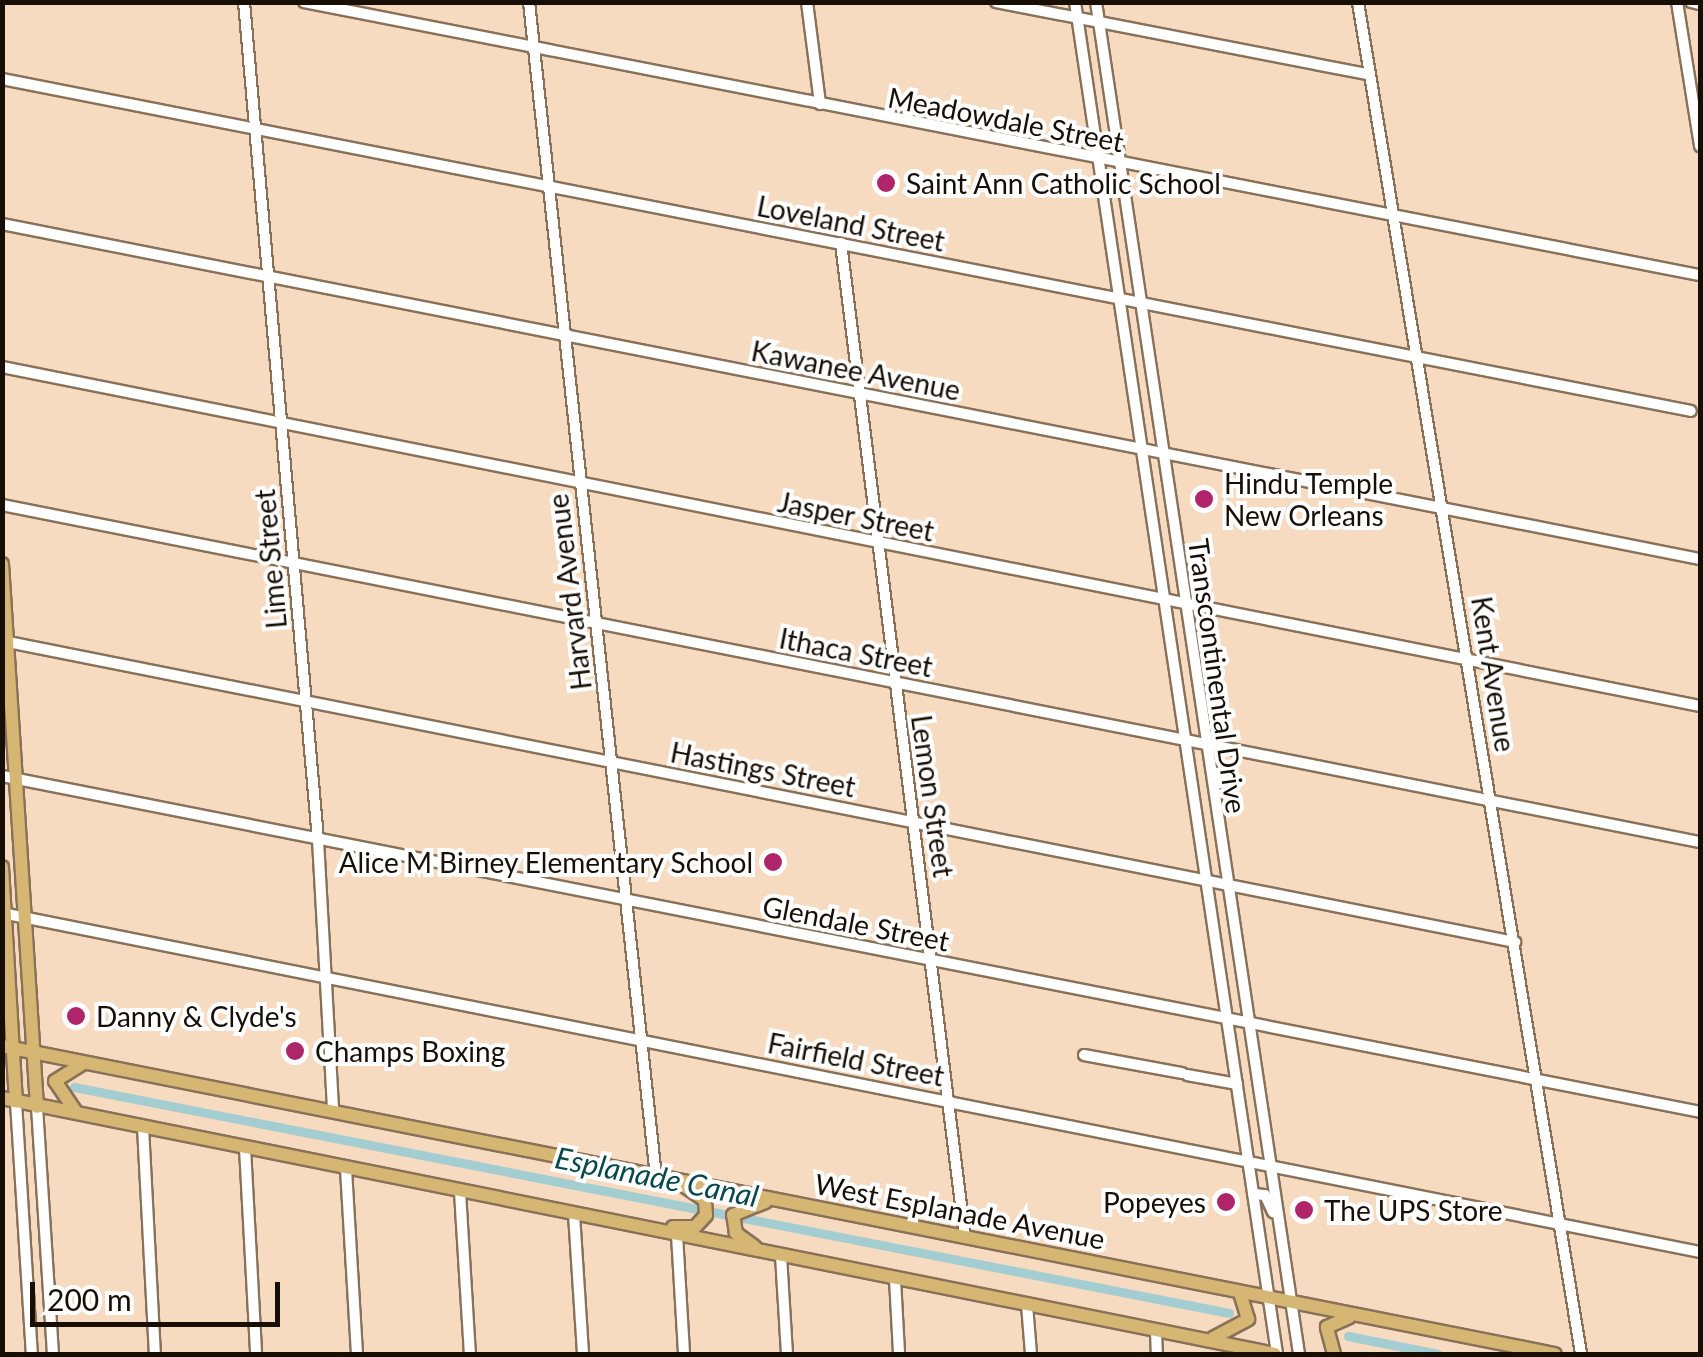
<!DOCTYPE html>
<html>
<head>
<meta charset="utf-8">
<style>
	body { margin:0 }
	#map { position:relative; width:1703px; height:1357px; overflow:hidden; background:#f7dbc1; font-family:Lato,sans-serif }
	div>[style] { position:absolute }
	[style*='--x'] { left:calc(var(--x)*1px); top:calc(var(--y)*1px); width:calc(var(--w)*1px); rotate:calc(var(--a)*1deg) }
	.canal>* { height:9px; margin:-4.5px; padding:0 4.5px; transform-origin:4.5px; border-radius:4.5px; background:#a3cdd0 }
	.roads { filter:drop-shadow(2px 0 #897159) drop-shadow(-2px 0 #897159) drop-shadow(0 2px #897159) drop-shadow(0 -2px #897159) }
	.minor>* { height:10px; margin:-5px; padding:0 5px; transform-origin:5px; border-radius:5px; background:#fff }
	.major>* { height:12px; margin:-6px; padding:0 6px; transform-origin:6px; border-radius:6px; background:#d5b673 }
	.dots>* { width:28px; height:28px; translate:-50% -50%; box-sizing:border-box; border:5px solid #fff; border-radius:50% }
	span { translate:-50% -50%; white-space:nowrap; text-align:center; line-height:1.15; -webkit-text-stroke:8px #fff; paint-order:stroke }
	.street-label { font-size:28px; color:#170e05 }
	.poi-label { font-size:28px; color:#170e05 }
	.left { translate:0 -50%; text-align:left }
	.right { translate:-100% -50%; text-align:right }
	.water-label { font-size:30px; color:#08484c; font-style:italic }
	.frame { position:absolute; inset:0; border:5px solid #170e05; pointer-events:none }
	.scale { position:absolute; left:30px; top:1282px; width:250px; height:45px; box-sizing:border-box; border:5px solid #170e05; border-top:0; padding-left:12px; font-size:30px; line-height:35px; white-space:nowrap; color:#170e05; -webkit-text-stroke:8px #fff; paint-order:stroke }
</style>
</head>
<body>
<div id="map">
	<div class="canal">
		<i style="--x:74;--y:1087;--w:1177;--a:11.07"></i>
		<i style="--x:1348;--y:1336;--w:92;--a:11.3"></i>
	</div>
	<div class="roads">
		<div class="minor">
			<i style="--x:244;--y:2;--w:841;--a:84.95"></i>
			<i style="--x:318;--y:840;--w:271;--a:86.8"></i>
			<i style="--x:304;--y:2;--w:1422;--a:11.07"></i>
			<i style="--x:529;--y:2;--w:1181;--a:83.83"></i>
			<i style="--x:807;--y:2;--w:103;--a:82.7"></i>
			<i style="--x:996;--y:2;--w:381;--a:11"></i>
			<i style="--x:1075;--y:2;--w:1367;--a:81.5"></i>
			<i style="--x:1096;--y:2;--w:1367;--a:81.46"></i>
			<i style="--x:1358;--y:2;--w:1370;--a:80.63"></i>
			<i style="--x:1677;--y:2;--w:146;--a:80.9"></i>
			<i style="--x:1691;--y:2;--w:9;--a:13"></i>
			<i style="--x:2;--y:79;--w:1721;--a:11.12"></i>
			<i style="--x:2;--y:224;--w:1731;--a:11.16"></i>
			<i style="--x:841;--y:243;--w:1002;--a:82.89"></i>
			<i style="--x:2;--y:367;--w:1732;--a:11.29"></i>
			<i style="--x:2;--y:505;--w:1731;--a:11.23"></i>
			<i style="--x:3;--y:641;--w:1542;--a:11.26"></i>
			<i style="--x:2;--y:776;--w:1731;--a:11.19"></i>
			<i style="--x:2;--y:913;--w:1732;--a:11.29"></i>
			<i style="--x:1084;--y:1055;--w:100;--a:10.4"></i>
			<i style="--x:1187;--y:1075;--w:51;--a:10.2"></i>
			<i style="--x:16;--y:1102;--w:253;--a:86.4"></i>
			<i style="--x:37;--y:1107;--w:248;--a:86.3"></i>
			<i style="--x:143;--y:1127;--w:227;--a:87"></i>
			<i style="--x:245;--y:1148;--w:206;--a:86.9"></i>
			<i style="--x:346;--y:1169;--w:185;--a:86.6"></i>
			<i style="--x:460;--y:1192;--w:162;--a:86.5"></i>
			<i style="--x:1253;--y:1194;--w:12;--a:5"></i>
			<i style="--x:1265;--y:1195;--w:19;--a:65"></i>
			<i style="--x:574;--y:1214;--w:140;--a:86.3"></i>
			<i style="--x:677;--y:1235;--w:119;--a:86.6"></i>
			<i style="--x:781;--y:1256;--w:98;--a:86.5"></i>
			<i style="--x:895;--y:1279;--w:75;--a:86.9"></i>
			<i style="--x:1027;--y:1305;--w:49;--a:85.3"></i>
			<i style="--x:1156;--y:1330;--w:24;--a:88"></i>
		</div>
		<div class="major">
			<i style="--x:2;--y:564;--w:544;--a:86.31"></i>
			<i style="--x:2;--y:867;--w:235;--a:86.6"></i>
			<i style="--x:2;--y:1046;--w:1583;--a:11.22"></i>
			<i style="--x:2;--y:1098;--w:1298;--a:11.37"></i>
			<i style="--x:76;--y:1112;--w:37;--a:-124"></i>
			<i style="--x:55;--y:1081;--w:34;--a:-32"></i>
			<i style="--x:673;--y:1227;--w:22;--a:0"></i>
			<i style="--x:695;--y:1227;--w:16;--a:-47"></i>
			<i style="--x:706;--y:1215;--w:15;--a:-94"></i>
			<i style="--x:705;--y:1200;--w:25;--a:-146"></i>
			<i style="--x:755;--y:1247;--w:24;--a:-144"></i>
			<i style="--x:736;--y:1233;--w:18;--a:-99"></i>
			<i style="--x:733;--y:1215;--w:35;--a:-22"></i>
			<i style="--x:1213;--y:1338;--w:40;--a:-28"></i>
			<i style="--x:1248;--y:1319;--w:28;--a:-107"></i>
			<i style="--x:1334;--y:1354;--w:28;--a:-105"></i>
			<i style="--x:1327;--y:1327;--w:24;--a:-24"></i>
		</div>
	</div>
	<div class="dots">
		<i style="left:886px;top:183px;background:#ae2669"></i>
		<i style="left:1204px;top:499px;background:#ae2669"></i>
		<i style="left:773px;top:862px;background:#ae2669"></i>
		<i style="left:76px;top:1016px;background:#ae2669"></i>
		<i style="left:295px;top:1051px;background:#ae2669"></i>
		<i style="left:1226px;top:1202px;background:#ae2669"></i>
		<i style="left:1304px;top:1210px;background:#ae2669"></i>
	</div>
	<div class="street-label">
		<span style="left:1006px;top:119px;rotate:11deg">Meadowdale Street</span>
		<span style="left:851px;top:223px;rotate:11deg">Loveland Street</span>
		<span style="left:856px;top:370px;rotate:11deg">Kawanee Avenue</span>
		<span style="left:856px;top:516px;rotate:11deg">Jasper Street</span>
		<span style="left:270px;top:559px;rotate:-95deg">Lime Street</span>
		<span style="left:569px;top:592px;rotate:-97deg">Harvard Avenue</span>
		<span style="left:856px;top:652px;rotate:11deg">Ithaca Street</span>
		<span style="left:1494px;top:674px;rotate:81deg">Kent Avenue</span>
		<span style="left:1218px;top:676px;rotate:82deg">Transcontinental Drive</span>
		<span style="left:763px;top:769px;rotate:11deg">Hastings Street</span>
		<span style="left:933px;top:796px;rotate:82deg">Lemon Street</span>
		<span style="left:856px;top:923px;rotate:11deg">Glendale Street</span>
		<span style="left:856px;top:1059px;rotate:11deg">Fairfield Street</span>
		<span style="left:960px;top:1211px;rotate:11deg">West Esplanade Avenue</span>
	</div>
	<div class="poi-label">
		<span class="left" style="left:906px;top:183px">Saint Ann Catholic School</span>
		<span class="left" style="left:1224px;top:499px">Hindu Temple<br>New Orleans</span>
		<span class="right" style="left:753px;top:862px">Alice M Birney Elementary School</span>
		<span class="left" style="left:96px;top:1016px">Danny &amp; Clyde's</span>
		<span class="left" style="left:315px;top:1051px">Champs Boxing</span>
		<span class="right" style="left:1206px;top:1202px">Popeyes</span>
		<span class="left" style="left:1324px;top:1210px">The UPS Store</span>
	</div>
	<div class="water-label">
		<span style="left:657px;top:1176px;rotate:11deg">Esplanade Canal</span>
	</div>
	<div class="frame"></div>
	<div class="scale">200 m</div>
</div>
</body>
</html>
